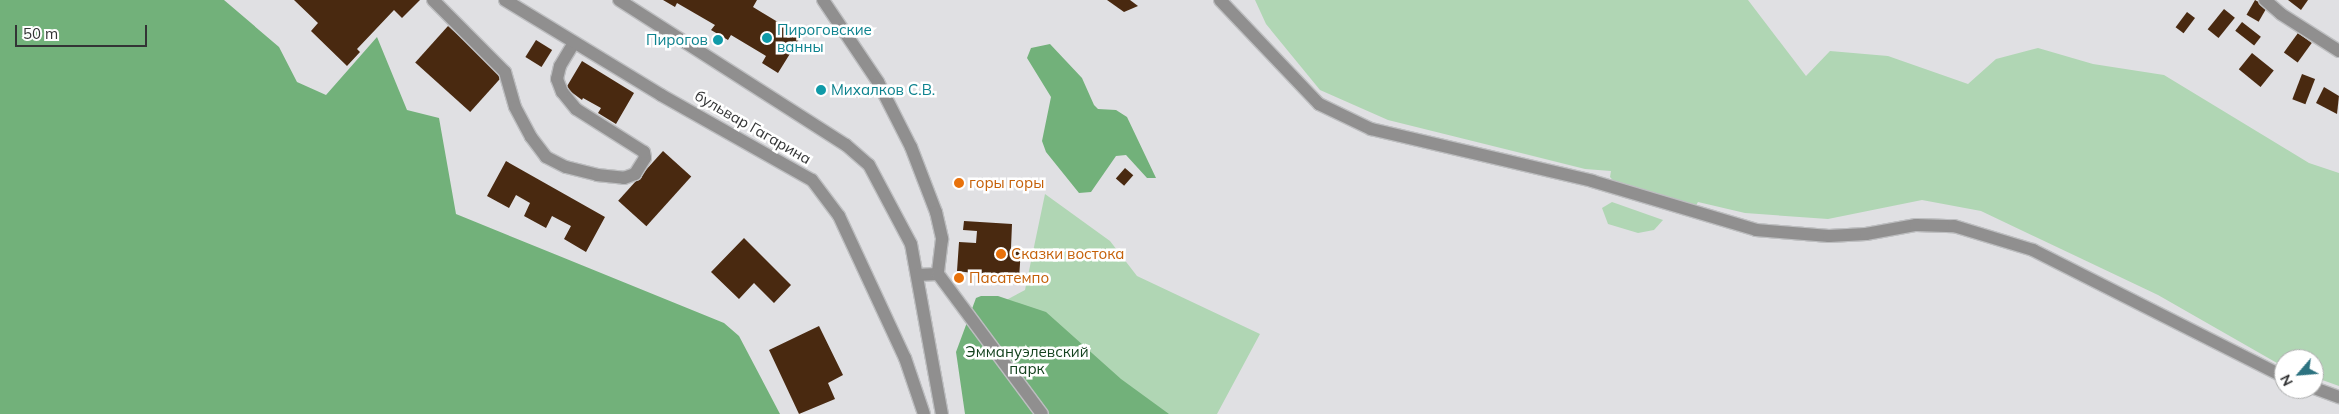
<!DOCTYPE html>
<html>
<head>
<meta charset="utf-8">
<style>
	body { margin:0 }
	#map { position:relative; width:2339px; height:414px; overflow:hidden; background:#e0e0e3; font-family:Mulish,sans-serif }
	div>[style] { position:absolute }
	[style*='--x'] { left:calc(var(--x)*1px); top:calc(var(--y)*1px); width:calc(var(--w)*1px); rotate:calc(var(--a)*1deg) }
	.green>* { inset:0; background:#b0d6b4 }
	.forest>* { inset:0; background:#72b17a }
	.building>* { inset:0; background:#492910; transform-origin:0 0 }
	.roads { filter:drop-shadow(1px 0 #bdbec0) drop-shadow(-1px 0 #bdbec0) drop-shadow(0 1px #bdbec0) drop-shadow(0 -1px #bdbec0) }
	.minor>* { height:12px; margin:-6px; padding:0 6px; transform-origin:6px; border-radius:6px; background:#908f8f }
	.dots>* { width:14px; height:14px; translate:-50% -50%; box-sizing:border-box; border:2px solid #fff; border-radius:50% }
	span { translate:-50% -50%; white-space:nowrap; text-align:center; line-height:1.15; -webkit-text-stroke:5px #fff; paint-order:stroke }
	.culture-label { font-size:15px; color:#0d838f }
	.left { translate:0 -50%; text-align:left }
	.right { translate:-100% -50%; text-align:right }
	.street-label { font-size:15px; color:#333435 }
	.food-label { font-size:15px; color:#c56008 }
	.park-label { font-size:15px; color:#14421e }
	.north { position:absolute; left:2274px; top:349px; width:50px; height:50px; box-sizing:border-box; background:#fff; border:1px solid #adaeae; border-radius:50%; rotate:243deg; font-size:14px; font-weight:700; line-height:20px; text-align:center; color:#333435 }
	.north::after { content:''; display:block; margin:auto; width:18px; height:22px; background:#2c7280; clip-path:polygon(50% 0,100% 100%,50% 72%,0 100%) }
	.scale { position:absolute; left:15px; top:25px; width:132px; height:22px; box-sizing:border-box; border:2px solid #333435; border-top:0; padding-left:6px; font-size:15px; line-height:18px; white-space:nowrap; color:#333435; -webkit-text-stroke:4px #fff; paint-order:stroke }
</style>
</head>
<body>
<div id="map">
	<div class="green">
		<i style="clip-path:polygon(1255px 0,1748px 0,1806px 76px,1830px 51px,1888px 56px,1968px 84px,1996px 59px,2038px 48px,2093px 64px,2164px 75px,2309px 163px,2339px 173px,2339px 386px,2314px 377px,2314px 359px,2284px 359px,2284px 367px,2158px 295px,1981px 211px,1922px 200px,1828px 219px,1745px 213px,1698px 202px,1695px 207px,1619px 187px,1610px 177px,1611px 171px,1585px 169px,1388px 120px,1320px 90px,1266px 24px)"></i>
		<i style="clip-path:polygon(1045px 194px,1110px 241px,1137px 276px,1260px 334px,1217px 414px,979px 414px,967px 321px,1025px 290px)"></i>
		<i style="clip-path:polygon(1612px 202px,1663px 220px,1654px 230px,1638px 233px,1608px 224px,1602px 208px)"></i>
	</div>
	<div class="forest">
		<i style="clip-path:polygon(0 0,224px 0,279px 47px,297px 82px,326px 95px,377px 37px,407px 110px,439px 118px,456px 214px,724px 323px,739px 336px,780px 414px,0 414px)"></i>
		<i style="clip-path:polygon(1050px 44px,1082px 78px,1094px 105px,1098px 109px,1116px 110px,1127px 117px,1156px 178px,1147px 178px,1126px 155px,1116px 156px,1091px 192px,1079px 193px,1046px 152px,1042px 141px,1051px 97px,1027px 58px,1031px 48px)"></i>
		<i style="clip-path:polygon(981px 296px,998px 296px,1046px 312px,1121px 379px,1169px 414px,965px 414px,956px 352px,976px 298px)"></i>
	</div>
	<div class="building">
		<i style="clip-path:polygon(294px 0,420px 0,402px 18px,394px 10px,357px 49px,360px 52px,347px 66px,311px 31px,318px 23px)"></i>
		<i style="clip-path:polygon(663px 0,757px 0,753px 7px,801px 36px,778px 73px,762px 63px,766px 56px,731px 35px,728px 40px,711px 30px,715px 25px,677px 3px,675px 7px)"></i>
		<i style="clip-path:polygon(1107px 0,1130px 0,1138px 6px,1124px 12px)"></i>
		<i style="left:2255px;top:0;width:14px;height:17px;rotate:30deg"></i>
		<i style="clip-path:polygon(2288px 0,2308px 0,2301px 10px)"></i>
		<i style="left:2224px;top:9px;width:14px;height:26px;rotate:39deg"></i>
		<i style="left:2187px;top:12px;width:10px;height:19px;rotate:37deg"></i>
		<i style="left:2242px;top:22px;width:24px;height:11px;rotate:38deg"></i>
		<i style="left:448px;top:26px;width:74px;height:49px;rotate:42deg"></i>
		<i style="left:2298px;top:33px;width:17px;height:24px;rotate:36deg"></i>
		<i style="left:536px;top:40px;width:19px;height:20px;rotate:32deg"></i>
		<i style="left:2252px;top:53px;width:28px;height:21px;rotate:39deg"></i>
		<i style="clip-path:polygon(582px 61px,634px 93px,616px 124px,598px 113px,601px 108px,583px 98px,582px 100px,566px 88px)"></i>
		<i style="left:2302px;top:74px;width:14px;height:27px;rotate:21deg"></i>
		<i style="clip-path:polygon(2324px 87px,2339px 96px,2337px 114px,2316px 103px)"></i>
		<i style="left:663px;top:151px;width:38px;height:67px;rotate:42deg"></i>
		<i style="clip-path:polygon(506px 161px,605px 217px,586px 252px,564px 239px,571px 226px,552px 216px,546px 228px,524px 216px,530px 203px,516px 195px,509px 208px,487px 196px)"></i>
		<i style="left:1125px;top:168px;width:11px;height:14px;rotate:41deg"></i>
		<i style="clip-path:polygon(964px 221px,1012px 224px,1011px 248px,1021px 249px,1019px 279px,957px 271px,959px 242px,976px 243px,977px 231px,963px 230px)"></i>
		<i style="clip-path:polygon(744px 238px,791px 285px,774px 303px,754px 283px,739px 299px,711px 272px)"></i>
		<i style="clip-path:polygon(819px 326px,843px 375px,828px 383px,835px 399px,799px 414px,769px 350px)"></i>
	</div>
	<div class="roads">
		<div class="minor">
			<i style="--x:433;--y:0;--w:102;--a:45"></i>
			<i style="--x:505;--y:72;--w:36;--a:74"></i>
			<i style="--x:515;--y:107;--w:34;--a:62"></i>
			<i style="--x:531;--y:137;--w:25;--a:53"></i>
			<i style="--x:546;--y:157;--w:22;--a:27"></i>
			<i style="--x:566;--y:167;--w:32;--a:14"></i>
			<i style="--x:597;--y:175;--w:27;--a:6"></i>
			<i style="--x:624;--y:178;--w:12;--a:-20"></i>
			<i style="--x:635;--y:174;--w:19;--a:-58"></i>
			<i style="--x:645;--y:158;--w:6;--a:-99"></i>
			<i style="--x:644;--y:152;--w:80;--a:-147.7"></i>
			<i style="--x:576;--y:109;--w:22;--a:-129"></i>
			<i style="--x:562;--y:92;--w:14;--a:-111"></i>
			<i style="--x:557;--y:79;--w:13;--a:-77"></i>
			<i style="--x:560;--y:66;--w:27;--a:-59"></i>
			<i style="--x:505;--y:0;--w:183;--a:31.3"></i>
			<i style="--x:661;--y:95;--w:173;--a:29.4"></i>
			<i style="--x:812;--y:180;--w:45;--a:53.1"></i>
			<i style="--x:839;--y:216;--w:157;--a:65.1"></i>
			<i style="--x:905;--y:358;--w:59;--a:71.3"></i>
			<i style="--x:619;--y:0;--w:269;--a:32.6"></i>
			<i style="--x:846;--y:145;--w:30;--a:41"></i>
			<i style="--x:869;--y:165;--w:89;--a:62"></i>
			<i style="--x:911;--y:244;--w:173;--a:79.7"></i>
			<i style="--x:823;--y:0;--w:99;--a:56.1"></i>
			<i style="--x:878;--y:82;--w:73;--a:63.1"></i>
			<i style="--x:911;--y:147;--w:70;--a:69"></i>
			<i style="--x:936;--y:212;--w:28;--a:77"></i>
			<i style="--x:942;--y:239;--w:35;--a:97"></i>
			<i style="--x:1220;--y:0;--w:144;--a:46.4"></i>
			<i style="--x:1319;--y:104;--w:58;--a:25.7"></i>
			<i style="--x:1371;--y:129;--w:227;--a:13.2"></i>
			<i style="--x:1592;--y:181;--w:171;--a:16.6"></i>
			<i style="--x:1756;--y:230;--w:73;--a:4.7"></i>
			<i style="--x:1829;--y:236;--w:37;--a:-3"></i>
			<i style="--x:1866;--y:234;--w:51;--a:-10.2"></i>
			<i style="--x:1916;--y:225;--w:38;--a:2"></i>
			<i style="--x:1954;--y:226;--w:83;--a:16.9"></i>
			<i style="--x:2033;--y:250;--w:281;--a:26.8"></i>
			<i style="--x:2265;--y:0;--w:21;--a:41"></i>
			<i style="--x:2281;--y:14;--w:69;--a:32.5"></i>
			<i style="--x:917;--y:275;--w:21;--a:-3"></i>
			<i style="--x:938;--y:274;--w:174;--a:53.4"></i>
			<i style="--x:2314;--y:388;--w:27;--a:20"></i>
		</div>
	</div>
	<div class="dots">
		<i style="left:767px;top:38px;background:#0f9aa8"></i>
		<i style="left:718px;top:40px;background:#0f9aa8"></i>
		<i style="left:821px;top:90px;background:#0f9aa8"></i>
		<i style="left:959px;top:183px;background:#e8710a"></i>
		<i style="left:1001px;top:254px;background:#e8710a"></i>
		<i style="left:959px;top:278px;background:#e8710a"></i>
	</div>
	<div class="culture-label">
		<span class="left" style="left:777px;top:38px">Пироговские<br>ванны</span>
		<span class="right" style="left:708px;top:40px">Пирогов</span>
		<span class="left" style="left:831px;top:90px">Михалков С.В.</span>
	</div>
	<div class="street-label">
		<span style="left:753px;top:127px;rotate:30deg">бульвар Гагарина</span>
	</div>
	<div class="food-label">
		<span class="left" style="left:969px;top:183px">горы горы</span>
		<span class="left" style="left:1011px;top:254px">Сказки востока</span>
		<span class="left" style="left:969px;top:278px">Пасатемпо</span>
	</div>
	<div class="park-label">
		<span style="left:1027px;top:360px">Эммануэлевский<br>парк</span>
	</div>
	<div class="north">N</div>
	<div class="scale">50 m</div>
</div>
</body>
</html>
